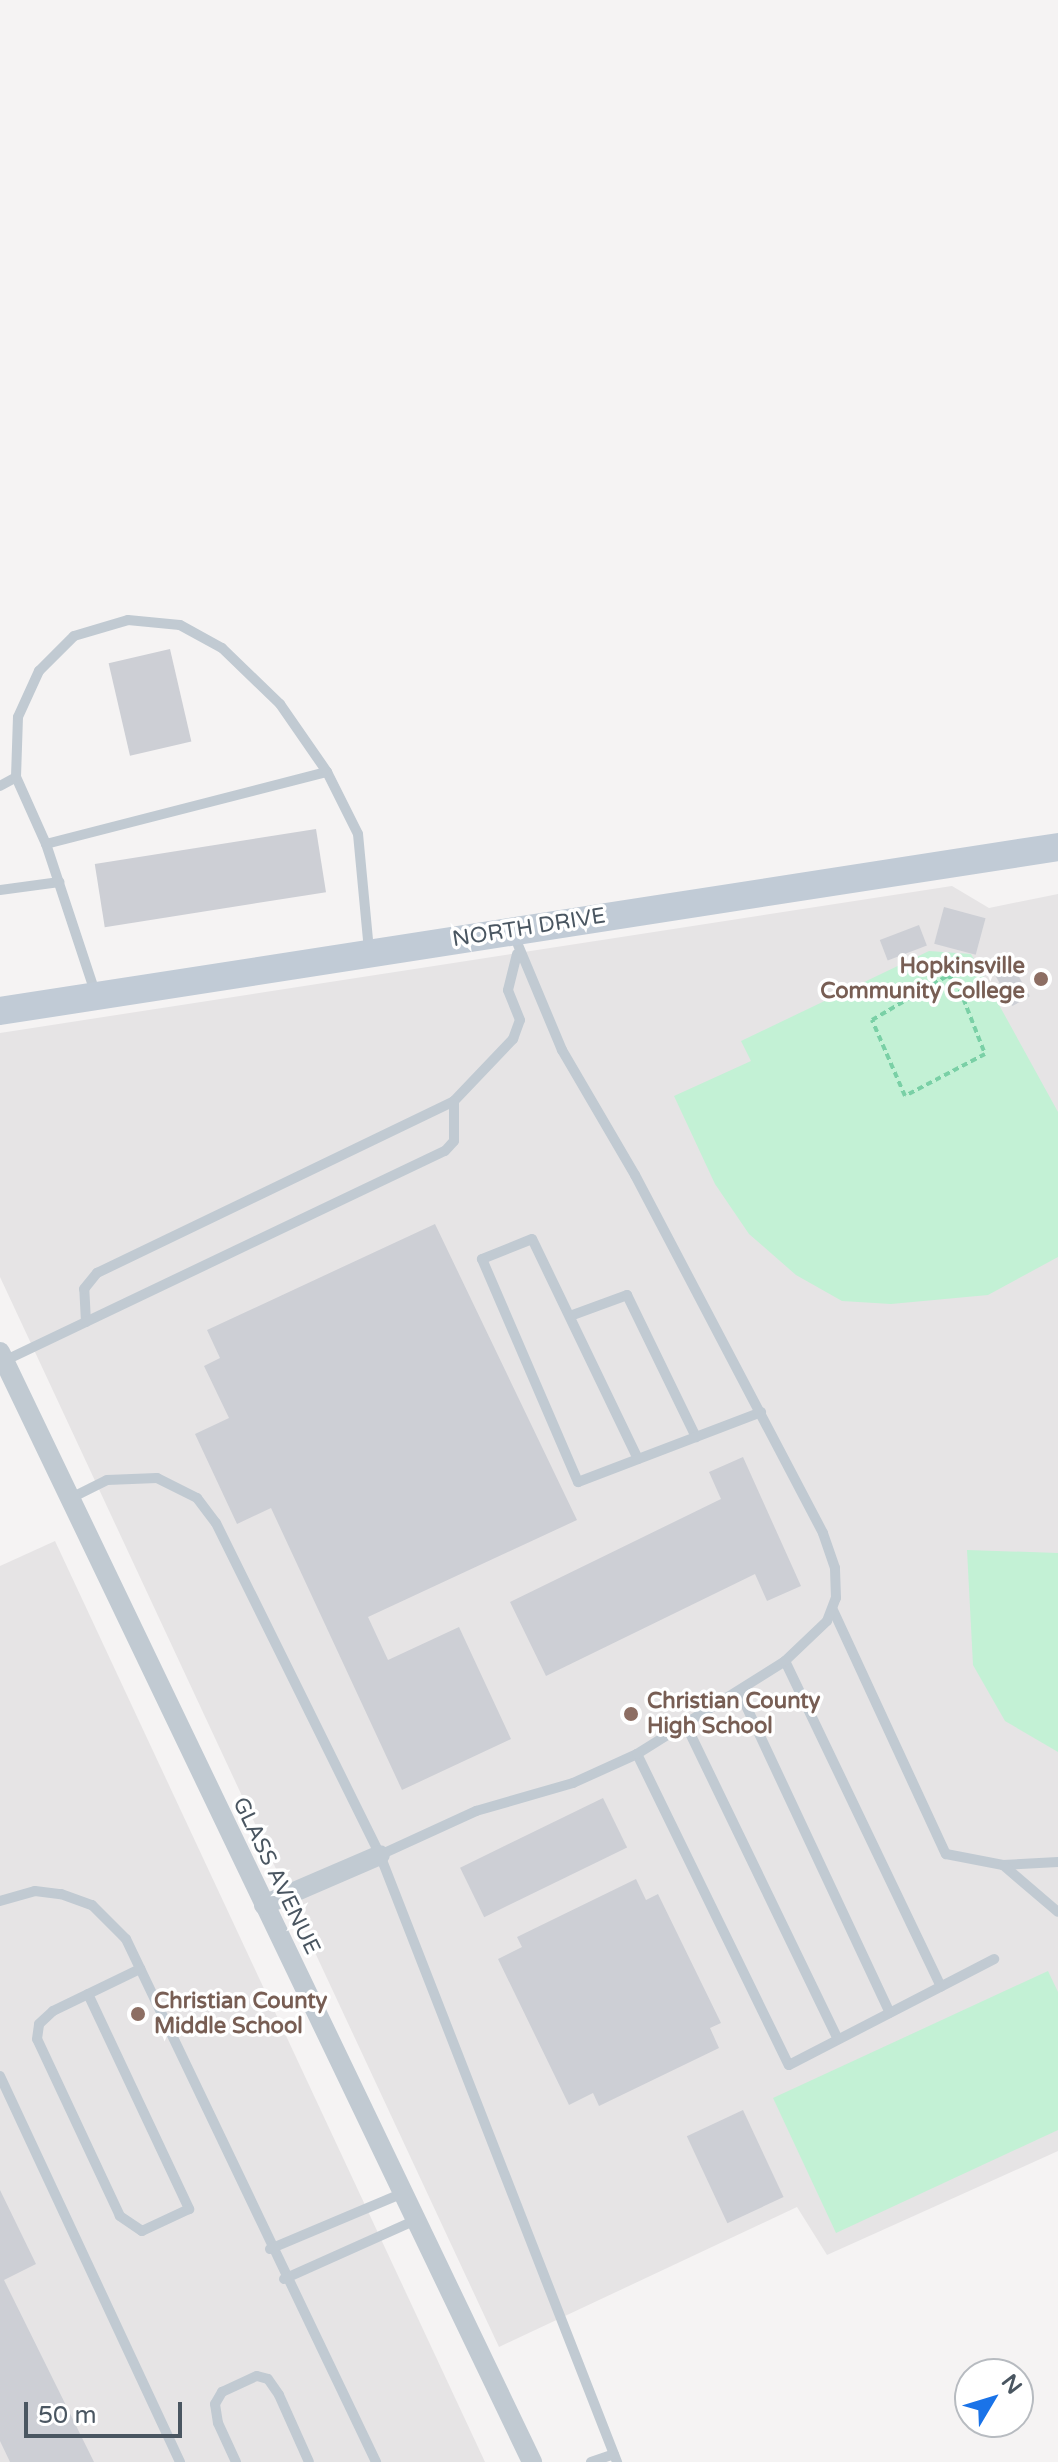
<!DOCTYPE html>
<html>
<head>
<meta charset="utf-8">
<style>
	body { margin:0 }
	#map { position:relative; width:1058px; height:2462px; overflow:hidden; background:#f5f3f3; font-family:"Varela Round",sans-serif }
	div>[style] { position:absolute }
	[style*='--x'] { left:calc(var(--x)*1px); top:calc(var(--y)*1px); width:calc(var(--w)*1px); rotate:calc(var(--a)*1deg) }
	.education>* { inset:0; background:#e6e4e5 }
	.green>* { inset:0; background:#c3f1d5 }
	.building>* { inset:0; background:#cdcfd5; transform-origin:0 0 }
	.path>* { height:4px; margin-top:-2px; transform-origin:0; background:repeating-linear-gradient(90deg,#7ad0a6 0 6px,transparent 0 10px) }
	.lane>* { height:10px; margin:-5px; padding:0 5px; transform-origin:5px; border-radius:5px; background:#c1cad2 }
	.street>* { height:20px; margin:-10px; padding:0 10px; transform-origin:10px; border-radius:10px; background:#c1cad2 }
	.secondary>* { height:28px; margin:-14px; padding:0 14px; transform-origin:14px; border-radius:14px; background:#c1cbd6 }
	.dots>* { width:22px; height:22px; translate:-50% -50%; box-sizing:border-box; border:4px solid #fff; border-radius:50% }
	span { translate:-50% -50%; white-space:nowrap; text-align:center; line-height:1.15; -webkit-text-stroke:7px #fff; paint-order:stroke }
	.street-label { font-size:22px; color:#4a5661 }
	.education-label { font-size:22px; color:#785e54; font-weight:700 }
	.right { translate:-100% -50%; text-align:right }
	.left { translate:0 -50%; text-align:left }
	.north { position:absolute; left:954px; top:2358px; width:80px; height:80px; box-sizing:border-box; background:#fff; border:2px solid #b7bbc0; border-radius:50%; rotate:52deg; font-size:22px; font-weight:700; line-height:32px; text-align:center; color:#4a5661 }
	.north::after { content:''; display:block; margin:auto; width:28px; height:36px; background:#1a73e8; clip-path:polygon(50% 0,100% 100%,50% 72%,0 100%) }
	.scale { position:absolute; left:24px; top:2402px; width:158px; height:36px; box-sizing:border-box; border:4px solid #4a5661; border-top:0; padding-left:10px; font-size:24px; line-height:28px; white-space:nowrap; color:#4a5661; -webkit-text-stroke:6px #fff; paint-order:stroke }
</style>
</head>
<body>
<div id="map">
	<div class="education">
		<i style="clip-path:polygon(952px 886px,989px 908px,1058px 894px,1058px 2151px,827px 2255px,797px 2207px,499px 2347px,0 1277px,0 1033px)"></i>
		<i style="clip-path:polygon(55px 1541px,485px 2462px,0 2462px,0 1566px)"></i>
	</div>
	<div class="green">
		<i style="clip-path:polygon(929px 951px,971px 954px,1058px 1112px,1058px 1257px,988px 1295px,891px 1304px,842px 1301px,796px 1275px,749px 1234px,715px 1184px,674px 1096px,751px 1061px,741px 1041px)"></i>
		<i style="clip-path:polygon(967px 1550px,1058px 1553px,1058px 1752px,1005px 1721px,973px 1665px)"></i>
		<i style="clip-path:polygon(1048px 1971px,1058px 1992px,1058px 2130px,836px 2233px,773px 2098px)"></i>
	</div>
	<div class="building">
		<i style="left:170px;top:649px;width:95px;height:63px;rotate:77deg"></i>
		<i style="left:316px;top:829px;width:64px;height:224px;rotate:81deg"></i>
		<i style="left:944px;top:907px;width:43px;height:38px;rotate:15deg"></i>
		<i style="left:919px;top:925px;width:22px;height:42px;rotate:69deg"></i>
		<i style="left:1008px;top:957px;width:45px;height:20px;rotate:61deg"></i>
		<i style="clip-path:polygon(435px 1224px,577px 1520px,368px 1617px,388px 1660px,459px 1627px,511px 1739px,402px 1790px,271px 1508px,237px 1524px,195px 1434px,229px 1418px,204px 1366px,220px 1358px,207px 1330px)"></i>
		<i style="clip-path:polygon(743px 1457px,801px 1586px,767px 1601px,755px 1574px,546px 1676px,510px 1602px,721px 1499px,709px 1472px)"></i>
		<i style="left:603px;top:1798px;width:55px;height:159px;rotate:64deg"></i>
		<i style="clip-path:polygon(636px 1879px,646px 1900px,658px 1894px,721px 2023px,710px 2028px,719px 2048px,599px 2106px,593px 2093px,569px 2105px,498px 1959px,522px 1947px,517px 1937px)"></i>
		<i style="left:743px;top:2110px;width:96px;height:62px;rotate:65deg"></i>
		<i style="clip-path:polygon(0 2190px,36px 2264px,4px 2280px,94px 2462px,10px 2462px,0 2441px)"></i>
	</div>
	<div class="path">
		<i style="--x:947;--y:976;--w:10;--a:24"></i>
		<i style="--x:956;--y:980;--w:79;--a:68.6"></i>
		<i style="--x:985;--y:1054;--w:90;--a:152.3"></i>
		<i style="--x:905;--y:1096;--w:83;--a:-113.5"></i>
		<i style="--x:872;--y:1020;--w:87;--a:-30.4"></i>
	</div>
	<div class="lane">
		<i style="--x:0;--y:786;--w:18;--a:-29"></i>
		<i style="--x:46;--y:844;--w:290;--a:-14.4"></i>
		<i style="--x:0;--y:890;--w:60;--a:-7.7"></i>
		<i style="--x:95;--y:992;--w:156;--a:-108.3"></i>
		<i style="--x:46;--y:844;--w:73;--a:-114.1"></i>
		<i style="--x:16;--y:777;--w:60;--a:-88.1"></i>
		<i style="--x:18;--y:717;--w:51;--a:-65.5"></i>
		<i style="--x:39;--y:671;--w:49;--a:-45"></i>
		<i style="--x:74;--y:636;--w:56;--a:-16.5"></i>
		<i style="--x:128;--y:620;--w:52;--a:5.5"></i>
		<i style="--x:180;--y:625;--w:48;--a:28.7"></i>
		<i style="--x:222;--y:648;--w:81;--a:44"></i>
		<i style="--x:280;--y:704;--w:83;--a:55.3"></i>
		<i style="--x:327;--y:772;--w:69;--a:63.4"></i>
		<i style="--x:358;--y:834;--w:118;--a:84.6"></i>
		<i style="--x:570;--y:1316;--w:61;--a:-20.2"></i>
		<i style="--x:627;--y:1295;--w:158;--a:64.1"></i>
		<i style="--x:86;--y:1322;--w:33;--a:-93"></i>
		<i style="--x:84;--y:1289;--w:21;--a:-51"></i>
		<i style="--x:97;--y:1273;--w:396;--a:-25.7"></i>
		<i style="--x:454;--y:1101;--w:86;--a:-46.4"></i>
		<i style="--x:513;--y:1039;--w:20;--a:-70"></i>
		<i style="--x:520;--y:1020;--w:32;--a:-112"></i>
		<i style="--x:508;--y:990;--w:37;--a:-76"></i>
		<i style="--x:4;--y:1361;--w:488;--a:-25.5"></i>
		<i style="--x:445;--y:1151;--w:13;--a:-48"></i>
		<i style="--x:454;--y:1141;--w:40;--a:-90"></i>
		<i style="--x:638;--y:1459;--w:244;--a:-115.7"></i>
		<i style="--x:532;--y:1239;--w:54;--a:158.2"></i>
		<i style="--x:482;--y:1259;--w:243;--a:66.7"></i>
		<i style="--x:578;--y:1482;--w:196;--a:-20.9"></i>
		<i style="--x:69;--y:1499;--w:42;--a:-26.6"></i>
		<i style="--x:107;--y:1480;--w:50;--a:-2.3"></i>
		<i style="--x:157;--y:1478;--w:45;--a:26.6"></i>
		<i style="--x:197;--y:1498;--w:31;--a:53"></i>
		<i style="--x:216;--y:1523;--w:370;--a:63.7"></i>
		<i style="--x:380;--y:1855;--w:652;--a:68.67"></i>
		<i style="--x:833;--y:1610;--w:269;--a:65.2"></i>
		<i style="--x:946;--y:1854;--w:58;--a:10.9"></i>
		<i style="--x:1003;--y:1865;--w:55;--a:-3.1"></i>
		<i style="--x:785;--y:1661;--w:361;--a:64.4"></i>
		<i style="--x:740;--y:1693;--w:353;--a:64.9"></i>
		<i style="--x:686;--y:1725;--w:349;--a:64.2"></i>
		<i style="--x:637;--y:1754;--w:346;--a:64"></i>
		<i style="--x:789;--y:2065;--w:231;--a:-27.3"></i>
		<i style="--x:380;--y:1855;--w:106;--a:-24.6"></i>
		<i style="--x:476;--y:1811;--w:101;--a:-16.1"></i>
		<i style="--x:573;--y:1783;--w:70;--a:-24.4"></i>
		<i style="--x:637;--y:1754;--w:175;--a:-32.1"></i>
		<i style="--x:785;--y:1661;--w:58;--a:-43.6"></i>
		<i style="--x:827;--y:1621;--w:25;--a:-69"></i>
		<i style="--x:836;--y:1598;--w:30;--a:-92"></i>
		<i style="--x:835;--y:1568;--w:37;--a:-109"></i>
		<i style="--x:823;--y:1533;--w:404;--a:-117.7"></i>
		<i style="--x:635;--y:1175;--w:145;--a:-120.3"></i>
		<i style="--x:562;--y:1050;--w:127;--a:-112.7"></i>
		<i style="--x:1003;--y:1865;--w:72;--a:40.5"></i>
		<i style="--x:0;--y:1901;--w:36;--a:-16"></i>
		<i style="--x:35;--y:1891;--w:26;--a:7"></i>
		<i style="--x:61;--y:1894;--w:33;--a:20"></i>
		<i style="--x:92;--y:1905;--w:48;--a:45"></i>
		<i style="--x:126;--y:1939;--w:580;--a:64.45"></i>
		<i style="--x:88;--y:1994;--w:238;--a:64.8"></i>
		<i style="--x:189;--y:2209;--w:52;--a:154.9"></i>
		<i style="--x:142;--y:2231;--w:27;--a:-146"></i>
		<i style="--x:120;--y:2216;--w:195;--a:-115.1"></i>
		<i style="--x:37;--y:2039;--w:15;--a:-82"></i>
		<i style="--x:39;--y:2024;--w:19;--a:-43"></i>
		<i style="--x:53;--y:2011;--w:97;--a:-25.8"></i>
		<i style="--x:0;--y:2076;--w:426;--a:65"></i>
		<i style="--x:270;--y:2249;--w:144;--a:-22.8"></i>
		<i style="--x:284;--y:2279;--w:145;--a:-24.1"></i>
		<i style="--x:236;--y:2462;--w:43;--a:-114.8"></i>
		<i style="--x:218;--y:2423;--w:19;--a:-99"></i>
		<i style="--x:215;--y:2404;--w:14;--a:-60"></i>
		<i style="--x:222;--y:2392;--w:38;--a:-25"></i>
		<i style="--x:257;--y:2376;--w:11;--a:15"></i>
		<i style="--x:268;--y:2379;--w:19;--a:55"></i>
		<i style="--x:279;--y:2395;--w:73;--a:65.9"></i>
		<i style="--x:591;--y:2462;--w:24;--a:-19"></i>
	</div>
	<div class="street">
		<i style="--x:0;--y:1352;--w:1231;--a:64.39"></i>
		<i style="--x:264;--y:1905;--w:126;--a:-23.3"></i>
	</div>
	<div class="secondary">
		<i style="--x:0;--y:1011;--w:1071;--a:-8.81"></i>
	</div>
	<div class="dots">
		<i style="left:1041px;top:979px;background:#8d6e63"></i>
		<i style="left:631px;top:1714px;background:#8d6e63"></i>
		<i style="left:138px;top:2014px;background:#8d6e63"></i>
	</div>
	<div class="street-label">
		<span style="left:529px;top:928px;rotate:-9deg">NORTH DRIVE</span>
		<span style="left:276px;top:1876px;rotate:64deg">GLASS AVENUE</span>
	</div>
	<div class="education-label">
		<span class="right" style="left:1025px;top:979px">Hopkinsville<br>Community College</span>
		<span class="left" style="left:647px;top:1714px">Christian County<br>High School</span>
		<span class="left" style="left:154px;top:2014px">Christian County<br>Middle School</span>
	</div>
	<div class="north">N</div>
	<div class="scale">50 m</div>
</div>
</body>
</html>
